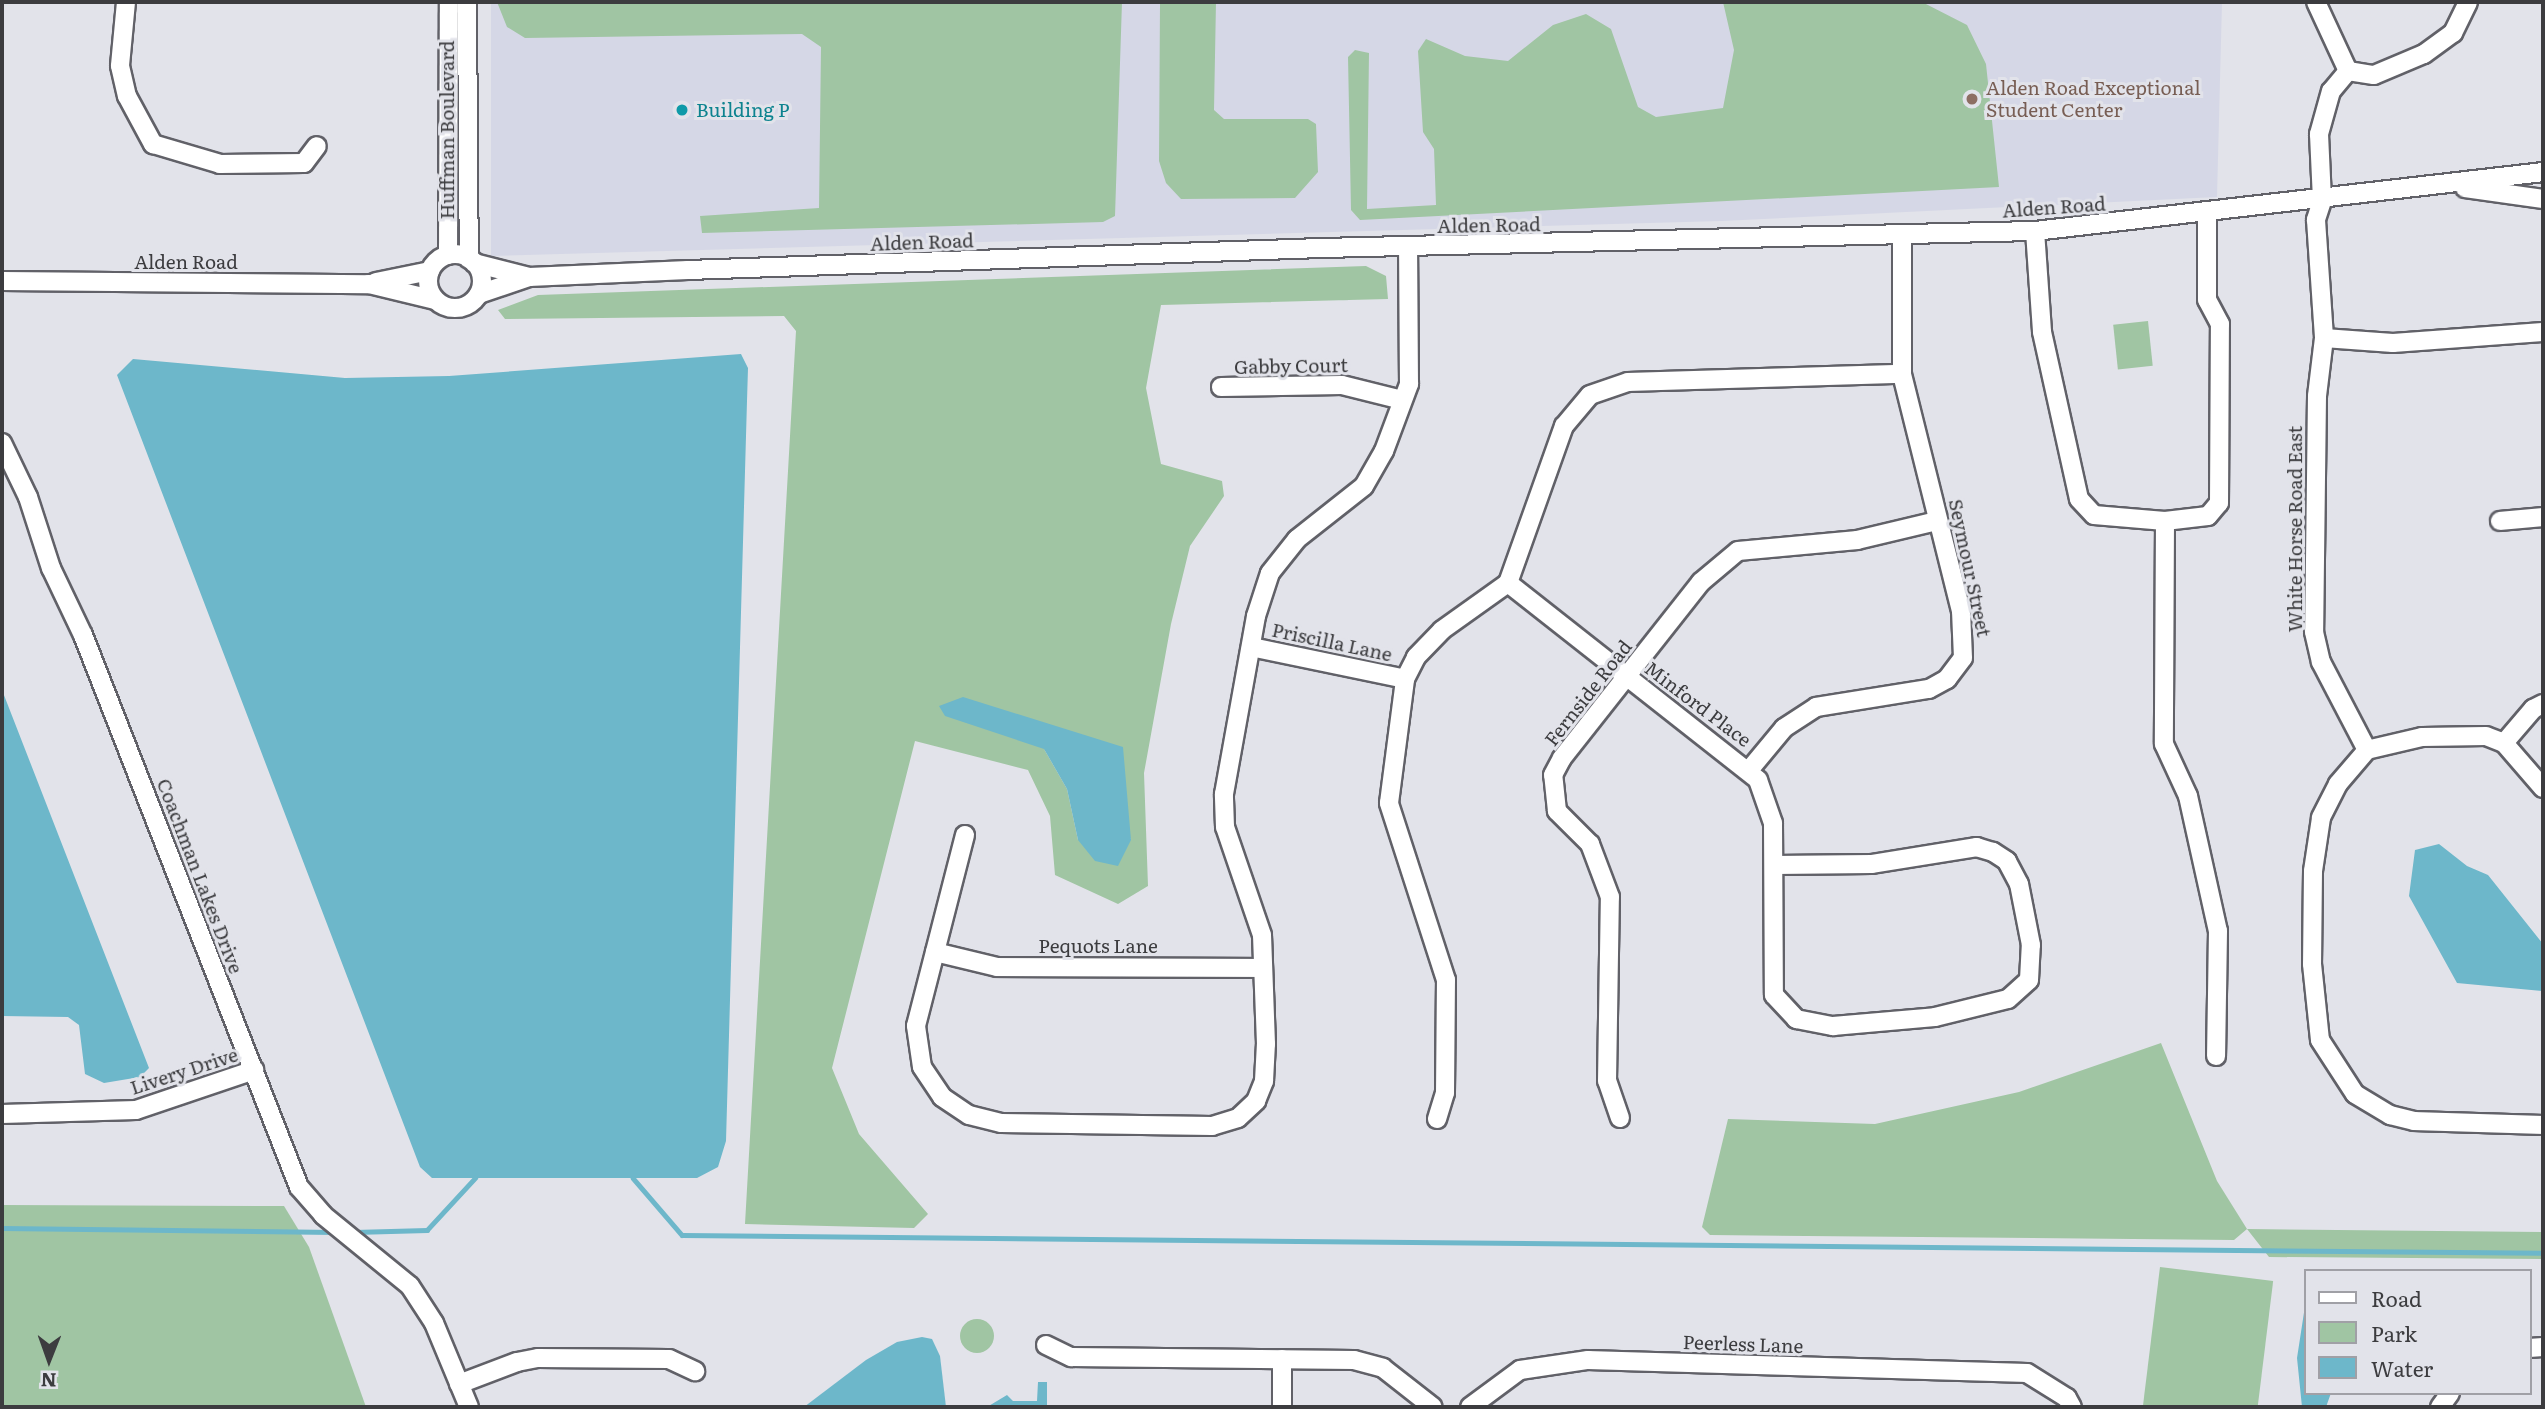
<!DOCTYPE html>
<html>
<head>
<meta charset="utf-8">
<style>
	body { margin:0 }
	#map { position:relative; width:2545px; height:1409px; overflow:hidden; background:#e2e3ea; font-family:Literata,serif }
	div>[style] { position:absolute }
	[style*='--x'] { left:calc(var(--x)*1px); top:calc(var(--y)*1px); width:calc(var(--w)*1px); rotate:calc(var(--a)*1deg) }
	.built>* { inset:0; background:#d5d7e6 }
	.green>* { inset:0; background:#a0c5a3; transform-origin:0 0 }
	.round { border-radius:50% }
	.water>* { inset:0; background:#6db7ca }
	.stream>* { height:4.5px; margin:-2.25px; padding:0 2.25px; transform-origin:2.25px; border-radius:2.25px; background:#6db7ca }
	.roads { filter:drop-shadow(2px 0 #616168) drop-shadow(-2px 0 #616168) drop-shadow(0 2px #616168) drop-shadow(0 -2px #616168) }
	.minor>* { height:18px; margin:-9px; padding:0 9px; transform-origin:9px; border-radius:9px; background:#fff }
	.minor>.ring { margin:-9px; padding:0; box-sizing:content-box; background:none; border:18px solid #fff; border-radius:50% }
	.dots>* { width:19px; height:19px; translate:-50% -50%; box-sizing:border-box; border:4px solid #e2e3ea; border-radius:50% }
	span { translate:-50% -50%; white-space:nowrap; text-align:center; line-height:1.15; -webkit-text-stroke:6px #e2e3ea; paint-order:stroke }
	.education-label { font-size:19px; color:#785e54 }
	.left { translate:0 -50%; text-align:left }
	.culture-label { font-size:19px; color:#0d838f }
	.street-label { font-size:19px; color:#3c3c3f }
	.frame { position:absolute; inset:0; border:4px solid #3c3c3f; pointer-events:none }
	.legend { position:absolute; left:2304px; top:1269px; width:228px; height:126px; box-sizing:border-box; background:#e2e3ea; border:2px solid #a0a0a6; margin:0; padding:9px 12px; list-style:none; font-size:21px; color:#3c3c3f }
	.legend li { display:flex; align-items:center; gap:14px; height:35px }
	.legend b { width:35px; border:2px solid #a0a0a6 }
	.north { position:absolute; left:14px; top:1325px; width:70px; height:70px; -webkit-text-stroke:5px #e2e3ea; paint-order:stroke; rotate:181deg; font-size:19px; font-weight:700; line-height:28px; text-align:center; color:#3c3c3f }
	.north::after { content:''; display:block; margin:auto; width:24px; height:32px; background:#3c3c3f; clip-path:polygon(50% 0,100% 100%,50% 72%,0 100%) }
</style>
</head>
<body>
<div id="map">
	<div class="built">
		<i style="clip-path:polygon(491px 2px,2222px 2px,2217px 197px,1721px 221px,491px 256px)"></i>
	</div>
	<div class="green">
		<i style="clip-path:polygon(497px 2px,1122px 2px,1115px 216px,1103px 222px,702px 233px,700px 216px,819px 208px,821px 47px,802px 34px,525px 38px,507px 27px)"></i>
		<i style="clip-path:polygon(1160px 2px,1216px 2px,1214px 110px,1224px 119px,1308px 119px,1316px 124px,1318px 172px,1295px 198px,1181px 199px,1166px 183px,1159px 161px)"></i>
		<i style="clip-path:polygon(1723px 2px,1922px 2px,1967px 25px,1986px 64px,1999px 187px,1360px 220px,1351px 210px,1348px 57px,1355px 50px,1369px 53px,1367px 209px,1436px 205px,1434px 149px,1423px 132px,1418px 51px,1426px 39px,1465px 56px,1508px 61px,1553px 25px,1586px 14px,1611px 29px,1638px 107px,1656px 117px,1723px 108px,1734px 50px)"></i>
		<i style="clip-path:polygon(evenodd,1366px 266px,1386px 276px,1388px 299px,1161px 305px,1146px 388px,1161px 464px,1222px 481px,1224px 496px,1190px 546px,1171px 624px,1144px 773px,1148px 886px,1118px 904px,1055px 875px,1050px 816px,1028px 770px,915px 741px,832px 1068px,859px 1134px,928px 1214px,914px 1228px,745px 1224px,796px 331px,784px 316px,505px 319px,498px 310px,538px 295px,1366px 266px,1044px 749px,1131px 839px,1078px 840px,1067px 789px,1044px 749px)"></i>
		<i style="left:2148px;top:321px;width:45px;height:35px;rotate:84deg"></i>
		<i style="clip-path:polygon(2161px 1043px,2217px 1181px,2247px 1229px,2543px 1232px,2543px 1259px,2269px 1257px,2247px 1229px,2234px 1240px,1710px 1235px,1702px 1227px,1728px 1119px,1875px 1124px,2019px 1092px)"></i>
		<i style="clip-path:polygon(2px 1205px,284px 1206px,309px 1247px,366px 1407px,2px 1407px)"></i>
		<i style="left:2160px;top:1267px;width:114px;height:140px;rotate:7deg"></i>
		<i class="round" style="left:960px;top:1319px;width:34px;height:34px"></i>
	</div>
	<div class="water">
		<i style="clip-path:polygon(741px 354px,748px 368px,747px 401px,726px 1141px,718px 1167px,697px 1178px,432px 1178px,420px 1167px,117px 375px,133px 359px,345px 378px,449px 376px)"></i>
		<i style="clip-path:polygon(2px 690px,149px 1068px,140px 1077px,104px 1083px,85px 1074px,79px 1025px,68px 1017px,2px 1016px)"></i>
		<i style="clip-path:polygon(963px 697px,1123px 747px,1131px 840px,1118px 866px,1095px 861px,1078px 840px,1067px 789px,1044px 749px,945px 716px,939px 706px)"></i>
		<i style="clip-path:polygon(2439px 844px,2467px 866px,2488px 875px,2543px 944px,2543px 991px,2457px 983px,2409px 896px,2415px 850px)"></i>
		<i style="clip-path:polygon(2305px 1306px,2305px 1393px,2331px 1393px,2326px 1407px,2302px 1407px,2297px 1358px)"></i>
		<i style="clip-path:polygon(922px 1337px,932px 1339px,940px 1356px,946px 1407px,804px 1407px,866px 1360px,897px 1342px)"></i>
		<i style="clip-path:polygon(1038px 1382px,1047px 1382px,1047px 1407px,987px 1407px,1007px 1395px,1013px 1401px,1037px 1401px)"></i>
	</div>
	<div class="stream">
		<i style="--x:633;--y:1178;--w:75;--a:49.3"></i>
		<i style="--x:682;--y:1235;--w:1861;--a:0.55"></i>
		<i style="--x:2;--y:1228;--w:333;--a:0.7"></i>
		<i style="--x:354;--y:1232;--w:73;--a:-1.6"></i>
		<i style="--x:427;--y:1230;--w:71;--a:-47.3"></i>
	</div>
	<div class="roads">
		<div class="minor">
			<i style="--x:126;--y:2;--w:64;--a:95.4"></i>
			<i style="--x:120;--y:66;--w:31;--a:77"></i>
			<i style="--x:127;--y:96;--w:55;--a:61.6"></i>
			<i style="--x:153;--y:144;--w:70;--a:16.6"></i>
			<i style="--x:220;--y:164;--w:84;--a:-0.7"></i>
			<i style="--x:304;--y:163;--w:21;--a:-53"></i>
			<i style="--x:467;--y:2;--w:257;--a:89.6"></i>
			<i style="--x:2316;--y:2;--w:76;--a:65.1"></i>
			<i style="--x:2348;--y:71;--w:26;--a:130"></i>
			<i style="--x:2331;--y:91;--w:45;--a:105.6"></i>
			<i style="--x:2319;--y:134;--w:67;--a:87.4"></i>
			<i style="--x:2322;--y:201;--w:20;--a:108"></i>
			<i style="--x:2316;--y:220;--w:118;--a:86.1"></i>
			<i style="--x:2324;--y:338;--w:58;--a:96.9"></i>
			<i style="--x:2317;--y:396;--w:236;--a:90.7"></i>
			<i style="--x:2314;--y:632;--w:31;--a:77"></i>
			<i style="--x:2321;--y:662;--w:99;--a:62.4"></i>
			<i style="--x:2348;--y:71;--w:26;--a:9"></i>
			<i style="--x:2374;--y:75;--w:54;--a:-22.8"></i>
			<i style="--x:2424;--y:54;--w:36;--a:-36"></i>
			<i style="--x:2453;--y:33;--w:34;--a:-64"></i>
			<i style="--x:2465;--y:188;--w:79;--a:8"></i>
			<i style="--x:2035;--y:231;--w:101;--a:86"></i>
			<i style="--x:2042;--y:332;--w:171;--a:77.5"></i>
			<i style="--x:2079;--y:499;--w:22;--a:47"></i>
			<i style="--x:2094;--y:515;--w:71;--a:4.8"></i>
			<i style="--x:2165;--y:521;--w:43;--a:-6.6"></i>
			<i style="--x:2208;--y:516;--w:17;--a:-50"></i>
			<i style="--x:2219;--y:503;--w:179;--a:-89.7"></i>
			<i style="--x:2220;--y:324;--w:27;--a:-118"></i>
			<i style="--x:2207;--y:300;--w:85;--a:-90"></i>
			<i class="ring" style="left:428px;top:254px;width:36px;height:36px"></i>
			<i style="--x:448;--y:255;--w:253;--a:-89.8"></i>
			<i style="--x:474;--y:263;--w:57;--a:14.3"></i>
			<i style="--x:2;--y:281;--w:367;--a:0.5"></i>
			<i style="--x:369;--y:284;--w:68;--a:13.6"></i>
			<i style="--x:376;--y:282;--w:55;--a:-11.5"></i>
			<i style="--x:479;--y:294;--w:53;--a:-18.8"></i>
			<i style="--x:529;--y:277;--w:159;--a:-2.5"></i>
			<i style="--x:688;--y:270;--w:634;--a:-1.99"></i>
			<i style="--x:1322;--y:248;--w:713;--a:-1.37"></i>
			<i style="--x:2035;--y:231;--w:511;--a:-6.62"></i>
			<i style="--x:2324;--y:338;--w:69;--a:4.1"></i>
			<i style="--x:2393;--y:343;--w:150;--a:-4.2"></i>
			<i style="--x:1221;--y:387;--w:121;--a:-0.9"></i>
			<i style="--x:1342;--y:385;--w:62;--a:14"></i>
			<i style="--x:2;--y:443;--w:60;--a:64.3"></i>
			<i style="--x:28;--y:497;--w:75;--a:72.1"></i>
			<i style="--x:51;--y:568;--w:74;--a:64.5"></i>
			<i style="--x:83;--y:635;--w:593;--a:68.63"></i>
			<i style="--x:299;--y:1187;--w:37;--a:49"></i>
			<i style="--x:323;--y:1215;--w:112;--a:39.2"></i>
			<i style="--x:410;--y:1286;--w:44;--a:57"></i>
			<i style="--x:434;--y:1323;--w:91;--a:67.4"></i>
			<i style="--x:2165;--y:521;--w:223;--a:90.3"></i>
			<i style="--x:2164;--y:744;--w:57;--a:65.2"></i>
			<i style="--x:2188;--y:796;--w:138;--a:77.5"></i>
			<i style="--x:2218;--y:931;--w:125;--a:90.9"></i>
			<i style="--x:2500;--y:521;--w:43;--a:-5.3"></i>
			<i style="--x:1508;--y:583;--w:318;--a:38.2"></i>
			<i style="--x:1758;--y:780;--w:46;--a:70.8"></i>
			<i style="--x:1773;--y:823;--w:172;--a:89.7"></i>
			<i style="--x:1774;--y:995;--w:33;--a:47"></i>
			<i style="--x:1796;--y:1019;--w:38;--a:11"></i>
			<i style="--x:1833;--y:1026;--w:102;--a:-5"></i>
			<i style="--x:1935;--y:1017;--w:75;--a:-13.9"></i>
			<i style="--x:2008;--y:999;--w:28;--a:-42"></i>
			<i style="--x:2029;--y:980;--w:35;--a:-87"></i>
			<i style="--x:2031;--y:945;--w:62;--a:-101.1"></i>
			<i style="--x:2019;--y:884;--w:26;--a:-118"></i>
			<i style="--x:2007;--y:861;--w:17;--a:-147"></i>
			<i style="--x:1993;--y:852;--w:17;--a:-163"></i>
			<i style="--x:1977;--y:847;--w:106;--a:170.8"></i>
			<i style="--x:1872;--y:864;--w:98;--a:179.4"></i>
			<i style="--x:1251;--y:647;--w:157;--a:11.7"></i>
			<i style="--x:2504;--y:743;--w:45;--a:-49.5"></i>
			<i style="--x:2533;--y:709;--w:11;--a:-27"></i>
			<i style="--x:1750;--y:769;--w:53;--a:-50.3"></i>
			<i style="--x:1784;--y:728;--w:38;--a:-33"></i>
			<i style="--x:1816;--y:707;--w:114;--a:-9.1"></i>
			<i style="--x:1929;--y:689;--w:21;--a:-29"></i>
			<i style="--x:1947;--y:679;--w:26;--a:-53"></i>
			<i style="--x:1963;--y:658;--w:47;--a:-92.4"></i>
			<i style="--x:1961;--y:611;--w:244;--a:-104"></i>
			<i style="--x:1902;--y:374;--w:137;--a:-90"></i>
			<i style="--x:2543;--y:788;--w:60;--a:-130.9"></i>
			<i style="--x:2504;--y:743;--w:19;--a:-159"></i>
			<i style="--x:2486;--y:736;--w:64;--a:179.1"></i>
			<i style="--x:2422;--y:737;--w:57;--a:166.7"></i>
			<i style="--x:2367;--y:750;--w:45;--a:130.5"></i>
			<i style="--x:2338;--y:784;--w:38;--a:117"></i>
			<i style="--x:2321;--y:818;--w:54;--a:98.6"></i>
			<i style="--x:2313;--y:871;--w:93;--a:90.6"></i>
			<i style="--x:2312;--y:964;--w:76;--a:84"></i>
			<i style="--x:2320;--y:1040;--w:64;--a:57.1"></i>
			<i style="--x:2355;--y:1094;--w:41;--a:31"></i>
			<i style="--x:2390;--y:1115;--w:25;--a:14"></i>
			<i style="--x:2414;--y:1121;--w:129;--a:1.8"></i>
			<i style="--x:965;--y:835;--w:197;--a:104.4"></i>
			<i style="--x:916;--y:1026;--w:41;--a:81.7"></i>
			<i style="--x:922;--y:1067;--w:36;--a:56"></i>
			<i style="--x:942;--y:1097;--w:32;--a:34"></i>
			<i style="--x:969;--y:1115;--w:33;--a:14"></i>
			<i style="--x:1001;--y:1123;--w:211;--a:0.8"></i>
			<i style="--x:1212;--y:1126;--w:27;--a:-17"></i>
			<i style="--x:1238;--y:1118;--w:25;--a:-43"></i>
			<i style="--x:1256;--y:1101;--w:22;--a:-68"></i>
			<i style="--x:1264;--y:1081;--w:37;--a:-87"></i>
			<i style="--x:1266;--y:1044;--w:109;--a:-92.1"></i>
			<i style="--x:1262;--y:935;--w:114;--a:-108.9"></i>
			<i style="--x:1225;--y:827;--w:33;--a:-92"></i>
			<i style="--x:1224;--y:794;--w:181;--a:-79.8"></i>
			<i style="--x:1256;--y:616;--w:45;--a:-72"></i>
			<i style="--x:1270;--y:573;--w:43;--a:-51.5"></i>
			<i style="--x:1297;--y:539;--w:85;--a:-38.3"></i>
			<i style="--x:1364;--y:486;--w:40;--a:-60.3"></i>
			<i style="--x:1384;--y:451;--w:72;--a:-69.5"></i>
			<i style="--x:1409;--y:384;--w:136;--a:-90.4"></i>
			<i style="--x:935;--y:952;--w:64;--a:13.6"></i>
			<i style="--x:997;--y:967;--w:266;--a:0.2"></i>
			<i style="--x:2;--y:1114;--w:134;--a:-1.7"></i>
			<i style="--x:136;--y:1110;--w:125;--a:-18.7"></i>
			<i style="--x:1620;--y:1118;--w:39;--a:-109"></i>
			<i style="--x:1607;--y:1081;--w:184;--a:-89.1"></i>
			<i style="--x:1610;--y:897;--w:57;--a:-110.7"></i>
			<i style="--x:1590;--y:844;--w:47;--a:-135"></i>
			<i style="--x:1557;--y:811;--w:36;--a:-96"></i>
			<i style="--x:1553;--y:775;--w:19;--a:-62"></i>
			<i style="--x:1562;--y:758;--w:224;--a:-51.7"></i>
			<i style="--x:1701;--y:582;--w:48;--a:-40"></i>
			<i style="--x:1738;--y:551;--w:120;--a:-5.3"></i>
			<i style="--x:1857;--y:540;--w:82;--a:-13.4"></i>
			<i style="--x:1437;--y:1119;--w:27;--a:-73"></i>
			<i style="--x:1445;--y:1093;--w:113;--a:-89.5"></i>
			<i style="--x:1446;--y:980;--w:186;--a:-107.9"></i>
			<i style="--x:1389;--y:803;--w:125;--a:-82.6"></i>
			<i style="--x:1405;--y:679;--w:25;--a:-63"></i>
			<i style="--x:1416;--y:657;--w:37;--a:-46"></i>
			<i style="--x:1442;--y:630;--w:81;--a:-35.5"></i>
			<i style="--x:1508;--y:583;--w:167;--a:-70.4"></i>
			<i style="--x:1564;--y:426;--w:40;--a:-50"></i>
			<i style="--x:1590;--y:395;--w:40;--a:-18.9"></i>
			<i style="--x:1628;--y:382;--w:274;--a:-1.7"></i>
			<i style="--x:1046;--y:1345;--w:28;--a:26"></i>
			<i style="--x:1071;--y:1357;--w:283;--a:0.6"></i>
			<i style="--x:1354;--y:1360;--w:30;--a:15"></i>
			<i style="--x:1383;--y:1368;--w:63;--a:38"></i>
			<i style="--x:2529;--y:1348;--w:14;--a:-4"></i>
			<i style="--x:459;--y:1384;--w:62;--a:-20.8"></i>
			<i style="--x:517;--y:1362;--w:21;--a:-11"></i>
			<i style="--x:538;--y:1358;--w:131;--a:0.4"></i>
			<i style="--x:669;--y:1359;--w:29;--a:25"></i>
			<i style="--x:1282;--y:1407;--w:48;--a:-90"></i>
			<i style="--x:1470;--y:1407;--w:62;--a:-36.5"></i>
			<i style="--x:1520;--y:1370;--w:69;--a:-8.4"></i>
			<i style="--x:1588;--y:1360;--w:439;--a:1.7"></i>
			<i style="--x:2027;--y:1373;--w:47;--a:32"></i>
			<i style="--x:2067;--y:1398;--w:10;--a:61"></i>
			<i style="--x:2440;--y:1407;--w:17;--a:-54"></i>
		</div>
	</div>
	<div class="dots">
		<i style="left:1972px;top:99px;background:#8d6e63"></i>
		<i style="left:682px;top:110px;background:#0f9aa8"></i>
	</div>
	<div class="education-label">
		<span class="left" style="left:1986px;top:99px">Alden Road Exceptional<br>Student Center</span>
	</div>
	<div class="culture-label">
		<span class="left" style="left:696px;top:110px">Building P</span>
	</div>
	<div class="street-label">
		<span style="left:447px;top:130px;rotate:-90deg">Huffman Boulevard</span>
		<span style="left:2054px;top:207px;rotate:-4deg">Alden Road</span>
		<span style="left:1489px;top:225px;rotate:-1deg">Alden Road</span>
		<span style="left:922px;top:242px;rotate:-2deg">Alden Road</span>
		<span style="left:186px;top:262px">Alden Road</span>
		<span style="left:1291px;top:366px;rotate:-1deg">Gabby Court</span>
		<span style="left:2295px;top:529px;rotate:-90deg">White Horse Road East</span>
		<span style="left:1970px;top:568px;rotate:78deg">Seymour Street</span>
		<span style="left:1332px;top:642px;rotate:12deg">Priscilla Lane</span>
		<span style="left:1588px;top:693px;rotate:-52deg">Fernside Road</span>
		<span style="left:1698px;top:704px;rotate:37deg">Minford Place</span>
		<span style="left:200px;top:876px;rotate:69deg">Coachman Lakes Drive</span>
		<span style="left:1098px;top:946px">Pequots Lane</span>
		<span style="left:184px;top:1071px;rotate:-18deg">Livery Drive</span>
		<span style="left:1743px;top:1344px;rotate:2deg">Peerless Lane</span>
	</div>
	<div class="frame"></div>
	<ul class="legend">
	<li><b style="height:9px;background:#fff"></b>Road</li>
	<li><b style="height:19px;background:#a0c5a3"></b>Park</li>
	<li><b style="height:19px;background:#6db7ca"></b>Water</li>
	</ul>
	<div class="north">N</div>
</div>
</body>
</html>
